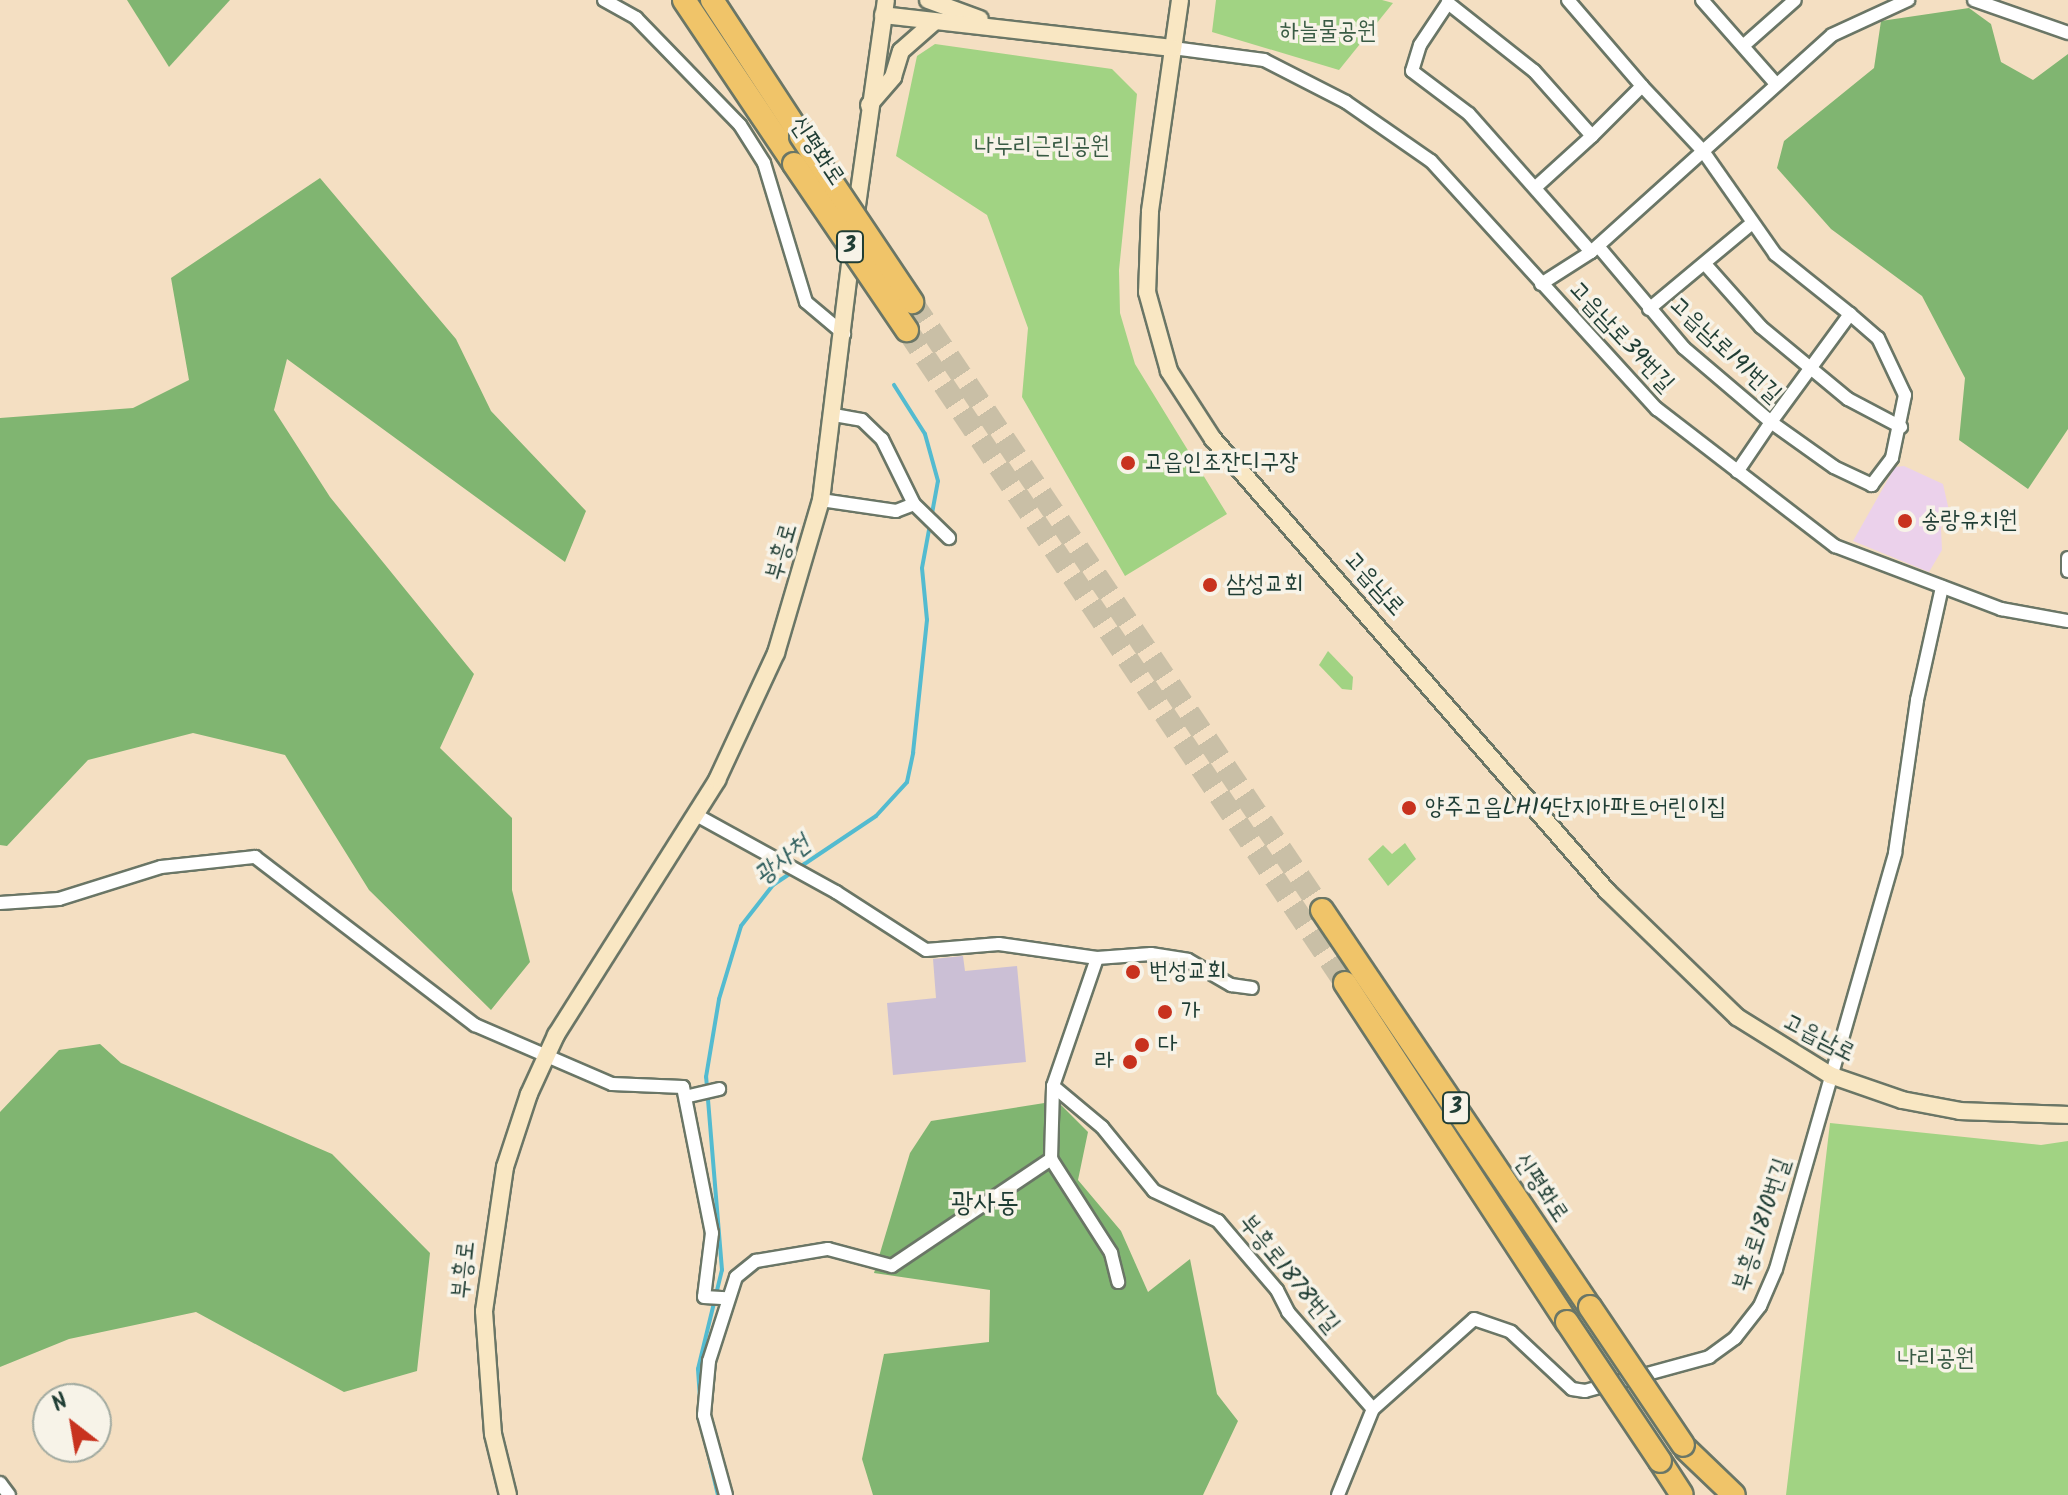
<!DOCTYPE html>
<html>
<head>
<meta charset="utf-8">
<style>
	body { margin:0 }
	#map { position:relative; width:2068px; height:1495px; overflow:hidden; background:#f4dfc2; font-family:Kalam,"Poor Story",sans-serif }
	div>[style] { position:absolute }
	[style*='--x'] { left:calc(var(--x)*1px); top:calc(var(--y)*1px); width:calc(var(--w)*1px); rotate:calc(var(--a)*1deg) }
	.built>* { inset:0; background:#ebd1eb }
	.industrial>* { inset:0; background:#cbbfd5 }
	.green>* { inset:0; background:#a1d383 }
	.forest>* { inset:0; background:#80b571 }
	.stream>* { height:4px; margin:-2px; padding:0 2px; transform-origin:2px; border-radius:2px; background:#53bbd0 }
	.highway-tunnel>* { height:22px; margin-top:-11px; transform-origin:0; background:repeating-linear-gradient(90deg,#c9bfa6 0 22px,transparent 0 33px) }
	.roads { filter:drop-shadow(2px 0 #6a7666) drop-shadow(-2px 0 #6a7666) drop-shadow(0 2px #6a7666) drop-shadow(0 -2px #6a7666) }
	.street>* { height:12px; margin:-6px; padding:0 6px; transform-origin:6px; border-radius:6px; background:#fff }
	.secondary>* { height:16px; margin:-8px; padding:0 8px; transform-origin:8px; border-radius:8px; background:#f9e7c3 }
	.highway>* { height:22px; margin:-11px; padding:0 11px; transform-origin:11px; border-radius:11px; background:#f0c469 }
	.bridges { filter:drop-shadow(2px 0 #6a7666) drop-shadow(-2px 0 #6a7666) drop-shadow(0 2px #6a7666) drop-shadow(0 -2px #6a7666) }
	.highway-bridge>* { height:22px; margin:-11px; padding:0 11px; transform-origin:11px; border-radius:11px; background:#f0c469 }
	.dots>* { width:22px; height:22px; translate:-50% -50%; box-sizing:border-box; border:4px solid #f7f3e8; border-radius:50% }
	span { translate:-50% -50%; white-space:nowrap; text-align:center; line-height:1.15; -webkit-text-stroke:7px #f7f3e8; paint-order:stroke }
	.shield-label span { padding:2px 6px; background:#f7f3e8; border:2px solid; border-radius:6px; -webkit-text-stroke-width:0 }
	.shield-label { font-size:22px; color:#1f3d34; font-weight:700 }
	.park-label { font-size:24px; color:#395b44 }
	.street-label { font-size:24px; color:#1f3d34 }
	.poi-label { font-size:24px; color:#1f3d34 }
	.left { translate:0 -50%; text-align:left }
	.right { translate:-100% -50%; text-align:right }
	.water-label { font-size:26px; color:#2c5c5b; font-style:italic }
	.quarter-label { font-size:28px; color:#1f3d34 }
	.north { position:absolute; left:32px; top:1383px; width:80px; height:80px; box-sizing:border-box; background:#f7f3e8; border:2px solid #a1aaa0; border-radius:50%; rotate:329deg; font-size:22px; font-weight:700; line-height:32px; text-align:center; color:#1f3d34 }
	.north::after { content:''; display:block; margin:auto; width:28px; height:36px; background:#c8321e; clip-path:polygon(50% 0,100% 100%,50% 72%,0 100%) }
</style>
</head>
<body>
<div id="map">
	<div class="built">
		<i style="clip-path:polygon(1904px 466px,1943px 484px,1950px 515px,1941px 528px,1942px 550px,1929px 572px,1853px 541px,1895px 467px)"></i>
	</div>
	<div class="industrial">
		<i style="clip-path:polygon(963px 956px,965px 971px,1017px 966px,1026px 1062px,893px 1075px,887px 1003px,936px 998px,933px 959px)"></i>
	</div>
	<div class="green">
		<i style="clip-path:polygon(1216px 0,1382px 0,1393px 3px,1339px 70px,1212px 32px)"></i>
		<i style="clip-path:polygon(935px 44px,1112px 69px,1137px 94px,1119px 270px,1120px 313px,1135px 364px,1227px 514px,1125px 576px,1022px 397px,1028px 328px,987px 215px,896px 156px,917px 56px)"></i>
		<i style="clip-path:polygon(1328px 651px,1353px 677px,1352px 690px,1342px 689px,1319px 665px)"></i>
		<i style="clip-path:polygon(1405px 843px,1416px 859px,1388px 886px,1368px 859px,1383px 845px,1392px 854px)"></i>
		<i style="clip-path:polygon(1830px 1123px,2041px 1145px,2068px 1141px,2068px 1495px,1786px 1495px)"></i>
	</div>
	<div class="forest">
		<i style="clip-path:polygon(127px 0,230px 0,169px 67px)"></i>
		<i style="clip-path:polygon(1969px 8px,1991px 24px,2001px 62px,2033px 80px,2068px 54px,2068px 429px,2028px 489px,1959px 440px,1965px 378px,1922px 296px,1831px 229px,1777px 168px,1784px 141px,1874px 68px,1881px 21px)"></i>
		<i style="clip-path:polygon(320px 178px,456px 339px,491px 411px,586px 511px,565px 562px,287px 359px,274px 410px,330px 497px,474px 674px,440px 748px,512px 818px,512px 890px,530px 962px,491px 1010px,369px 890px,285px 755px,193px 733px,88px 760px,7px 846px,0 845px,0 418px,133px 408px,189px 380px,171px 278px)"></i>
		<i style="clip-path:polygon(100px 1044px,121px 1063px,332px 1154px,430px 1253px,417px 1371px,344px 1392px,196px 1312px,69px 1339px,0 1367px,0 1112px,59px 1050px)"></i>
		<i style="clip-path:polygon(1057px 1101px,1088px 1132px,1078px 1180px,1121px 1231px,1148px 1292px,1190px 1259px,1217px 1394px,1238px 1421px,1203px 1495px,873px 1495px,862px 1459px,884px 1354px,989px 1342px,990px 1290px,874px 1273px,910px 1153px,931px 1121px)"></i>
	</div>
	<div class="stream">
		<i style="--x:700;--y:1398;--w:29;--a:-94"></i>
		<i style="--x:698;--y:1369;--w:102;--a:-76.4"></i>
		<i style="--x:722;--y:1270;--w:194;--a:-94.7"></i>
		<i style="--x:706;--y:1077;--w:79;--a:-80.5"></i>
		<i style="--x:719;--y:999;--w:76;--a:-73.2"></i>
		<i style="--x:741;--y:926;--w:52;--a:-52"></i>
		<i style="--x:773;--y:885;--w:124;--a:-33.8"></i>
		<i style="--x:876;--y:816;--w:46;--a:-47.6"></i>
		<i style="--x:907;--y:782;--w:30;--a:-78"></i>
		<i style="--x:913;--y:753;--w:134;--a:-84"></i>
		<i style="--x:927;--y:620;--w:52;--a:-95.5"></i>
		<i style="--x:922;--y:568;--w:88;--a:-79.6"></i>
		<i style="--x:938;--y:481;--w:49;--a:-105.5"></i>
		<i style="--x:925;--y:434;--w:58;--a:-122.3"></i>
		<i style="--x:702;--y:1427;--w:70;--a:76.8"></i>
	</div>
	<div class="highway-tunnel">
		<i style="--x:912;--y:302;--w:733;--a:56.01"></i>
		<i style="--x:907;--y:330;--w:786;--a:56.15"></i>
	</div>
	<div class="roads">
		<div class="street">
			<i style="--x:604;--y:0;--w:37;--a:29"></i>
			<i style="--x:636;--y:18;--w:149;--a:45.8"></i>
			<i style="--x:740;--y:125;--w:45;--a:57.7"></i>
			<i style="--x:764;--y:163;--w:145;--a:73.2"></i>
			<i style="--x:806;--y:302;--w:50;--a:40.1"></i>
			<i style="--x:1568;--y:0;--w:113;--a:49.3"></i>
			<i style="--x:1642;--y:86;--w:71;--a:135"></i>
			<i style="--x:1702;--y:0;--w:112;--a:48.6"></i>
			<i style="--x:1974;--y:0;--w:100;--a:19.3"></i>
			<i style="--x:1743;--y:46;--w:69;--a:-41.5"></i>
			<i style="--x:1173;--y:48;--w:92;--a:7.5"></i>
			<i style="--x:1264;--y:60;--w:92;--a:27.1"></i>
			<i style="--x:1346;--y:102;--w:103;--a:34.8"></i>
			<i style="--x:1431;--y:161;--w:336;--a:47.7"></i>
			<i style="--x:1657;--y:409;--w:225;--a:37.6"></i>
			<i style="--x:1835;--y:546;--w:178;--a:20.8"></i>
			<i style="--x:2001;--y:609;--w:68;--a:10.2"></i>
			<i style="--x:1642;--y:86;--w:89;--a:46.8"></i>
			<i style="--x:1703;--y:151;--w:126;--a:55"></i>
			<i style="--x:1775;--y:254;--w:96;--a:38.7"></i>
			<i style="--x:1537;--y:186;--w:74;--a:-42.3"></i>
			<i style="--x:1592;--y:136;--w:87;--a:-131.7"></i>
			<i style="--x:1534;--y:71;--w:110;--a:-141.7"></i>
			<i style="--x:1448;--y:3;--w:50;--a:123.7"></i>
			<i style="--x:1420;--y:45;--w:27;--a:107"></i>
			<i style="--x:1412;--y:71;--w:71;--a:37"></i>
			<i style="--x:1469;--y:114;--w:184;--a:48.5"></i>
			<i style="--x:1598;--y:246;--w:133;--a:49.9"></i>
			<i style="--x:1684;--y:348;--w:114;--a:40.4"></i>
			<i style="--x:1771;--y:422;--w:134;--a:-53.8"></i>
			<i style="--x:1850;--y:314;--w:37;--a:41"></i>
			<i style="--x:1878;--y:338;--w:63;--a:64.7"></i>
			<i style="--x:1905;--y:395;--w:64;--a:101.7"></i>
			<i style="--x:1892;--y:458;--w:34;--a:127"></i>
			<i style="--x:1872;--y:485;--w:42;--a:-154.7"></i>
			<i style="--x:1834;--y:467;--w:77;--a:-144.5"></i>
			<i style="--x:1771;--y:422;--w:60;--a:124.2"></i>
			<i style="--x:1705;--y:264;--w:84;--a:48.4"></i>
			<i style="--x:1761;--y:327;--w:113;--a:39.6"></i>
			<i style="--x:1848;--y:399;--w:60;--a:27.8"></i>
			<i style="--x:1541;--y:284;--w:59;--a:-32.6"></i>
			<i style="--x:1591;--y:252;--w:324;--a:-42"></i>
			<i style="--x:1832;--y:35;--w:84;--a:-24.7"></i>
			<i style="--x:1649;--y:309;--w:133;--a:-39.8"></i>
			<i style="--x:834;--y:415;--w:28;--a:10"></i>
			<i style="--x:862;--y:420;--w:28;--a:44"></i>
			<i style="--x:882;--y:439;--w:72;--a:63.8"></i>
			<i style="--x:914;--y:504;--w:49;--a:44.2"></i>
			<i style="--x:821;--y:500;--w:76;--a:8.3"></i>
			<i style="--x:896;--y:511;--w:19;--a:-21"></i>
			<i style="--x:2068;--y:558;--w:13;--a:90"></i>
			<i style="--x:696;--y:815;--w:160;--a:28.8"></i>
			<i style="--x:836;--y:892;--w:107;--a:32.8"></i>
			<i style="--x:926;--y:950;--w:73;--a:-4.7"></i>
			<i style="--x:999;--y:944;--w:99;--a:8.1"></i>
			<i style="--x:1097;--y:958;--w:54;--a:-4.2"></i>
			<i style="--x:1151;--y:954;--w:37;--a:9"></i>
			<i style="--x:1188;--y:960;--w:50;--a:30.2"></i>
			<i style="--x:1231;--y:985;--w:21;--a:8"></i>
			<i style="--x:0;--y:903;--w:59;--a:-3.9"></i>
			<i style="--x:59;--y:899;--w:107;--a:-17.4"></i>
			<i style="--x:161;--y:867;--w:95;--a:-6.1"></i>
			<i style="--x:255;--y:857;--w:277;--a:37.4"></i>
			<i style="--x:475;--y:1025;--w:149;--a:23.3"></i>
			<i style="--x:612;--y:1084;--w:71;--a:2.4"></i>
			<i style="--x:683;--y:1087;--w:149;--a:78.8"></i>
			<i style="--x:712;--y:1233;--w:64;--a:97.1"></i>
			<i style="--x:704;--y:1297;--w:22;--a:3"></i>
			<i style="--x:1053;--y:1086;--w:64;--a:39.9"></i>
			<i style="--x:1102;--y:1127;--w:82;--a:50.9"></i>
			<i style="--x:1154;--y:1191;--w:71;--a:25.1"></i>
			<i style="--x:1218;--y:1221;--w:91;--a:49.5"></i>
			<i style="--x:1277;--y:1290;--w:25;--a:63"></i>
			<i style="--x:1288;--y:1312;--w:129;--a:48.8"></i>
			<i style="--x:689;--y:1096;--w:31;--a:-13"></i>
			<i style="--x:1051;--y:1159;--w:112;--a:57.4"></i>
			<i style="--x:1111;--y:1253;--w:30;--a:76"></i>
			<i style="--x:0;--y:1483;--w:15;--a:53"></i>
			<i style="--x:726;--y:1495;--w:83;--a:-105.4"></i>
			<i style="--x:704;--y:1415;--w:54;--a:-84.7"></i>
			<i style="--x:709;--y:1361;--w:88;--a:-72.2"></i>
			<i style="--x:736;--y:1277;--w:26;--a:-39"></i>
			<i style="--x:756;--y:1261;--w:73;--a:-9.5"></i>
			<i style="--x:828;--y:1249;--w:66;--a:14.9"></i>
			<i style="--x:892;--y:1266;--w:192;--a:-33.9"></i>
			<i style="--x:1051;--y:1159;--w:73;--a:-88.4"></i>
			<i style="--x:1053;--y:1086;--w:135;--a:-71"></i>
			<i style="--x:1338;--y:1495;--w:93;--a:-67.9"></i>
			<i style="--x:1373;--y:1409;--w:135;--a:-41.7"></i>
			<i style="--x:1474;--y:1319;--w:39;--a:19"></i>
			<i style="--x:1511;--y:1332;--w:83;--a:43.1"></i>
			<i style="--x:1572;--y:1389;--w:13;--a:9"></i>
			<i style="--x:1585;--y:1391;--w:129;--a:-15.3"></i>
			<i style="--x:1709;--y:1357;--w:32;--a:-36"></i>
			<i style="--x:1735;--y:1338;--w:41;--a:-52"></i>
			<i style="--x:1760;--y:1306;--w:40;--a:-66.6"></i>
			<i style="--x:1776;--y:1269;--w:433;--a:-74"></i>
			<i style="--x:1895;--y:853;--w:155;--a:-81.8"></i>
			<i style="--x:1917;--y:700;--w:116;--a:-77.5"></i>
		</div>
		<div class="secondary">
			<i style="--x:928;--y:0;--w:55;--a:20.1"></i>
			<i style="--x:1180;--y:0;--w:214;--a:98.1"></i>
			<i style="--x:1150;--y:212;--w:80;--a:92.1"></i>
			<i style="--x:1147;--y:292;--w:82;--a:74.4"></i>
			<i style="--x:1169;--y:371;--w:81;--a:57.1"></i>
			<i style="--x:1213;--y:439;--w:600;--a:48.92"></i>
			<i style="--x:1607;--y:891;--w:181;--a:44.1"></i>
			<i style="--x:1737;--y:1017;--w:110;--a:31.9"></i>
			<i style="--x:1830;--y:1075;--w:76;--a:19.1"></i>
			<i style="--x:1902;--y:1100;--w:59;--a:10.7"></i>
			<i style="--x:1960;--y:1111;--w:108;--a:2.1"></i>
			<i style="--x:883;--y:15;--w:292;--a:6.5"></i>
			<i style="--x:869;--y:105;--w:37;--a:-49"></i>
			<i style="--x:893;--y:77;--w:27;--a:-73"></i>
			<i style="--x:901;--y:51;--w:44;--a:-41.3"></i>
			<i style="--x:855;--y:220;--w:222;--a:-82"></i>
			<i style="--x:508;--y:1495;--w:63;--a:-103.8"></i>
			<i style="--x:493;--y:1434;--w:123;--a:-94.2"></i>
			<i style="--x:484;--y:1311;--w:146;--a:-81.7"></i>
			<i style="--x:505;--y:1167;--w:77;--a:-71.8"></i>
			<i style="--x:529;--y:1094;--w:65;--a:-65.4"></i>
			<i style="--x:556;--y:1035;--w:302;--a:-57.7"></i>
			<i style="--x:717;--y:780;--w:140;--a:-65.1"></i>
			<i style="--x:776;--y:653;--w:159;--a:-73.6"></i>
			<i style="--x:821;--y:500;--w:255;--a:-83"></i>
		</div>
		<div class="highway">
			<i style="--x:684;--y:0;--w:197;--a:56.1"></i>
			<i style="--x:712;--y:0;--w:163;--a:56.8"></i>
			<i style="--x:1322;--y:910;--w:479;--a:56"></i>
			<i style="--x:1345;--y:983;--w:405;--a:56.8"></i>
			<i style="--x:1686;--y:1449;--w:66;--a:43.8"></i>
			<i style="--x:1660;--y:1461;--w:40;--a:57.1"></i>
		</div>
	</div>
	<div class="bridges">
		<div class="highway-bridge">
			<i style="--x:801;--y:136;--w:200;--a:56.2"></i>
			<i style="--x:794;--y:164;--w:201;--a:55.8"></i>
			<i style="--x:1590;--y:1307;--w:166;--a:56"></i>
			<i style="--x:1567;--y:1322;--w:167;--a:56.2"></i>
		</div>
	</div>
	<div class="dots">
		<i style="left:1128px;top:463px;background:#c8321e"></i>
		<i style="left:1905px;top:521px;background:#c8321e"></i>
		<i style="left:1210px;top:585px;background:#c8321e"></i>
		<i style="left:1409px;top:808px;background:#c8321e"></i>
		<i style="left:1133px;top:972px;background:#c8321e"></i>
		<i style="left:1165px;top:1012px;background:#c8321e"></i>
		<i style="left:1142px;top:1045px;background:#c8321e"></i>
		<i style="left:1130px;top:1062px;background:#c8321e"></i>
	</div>
	<div class="shield-label">
		<span style="left:850px;top:247px">3</span>
		<span style="left:1456px;top:1108px">3</span>
	</div>
	<div class="park-label">
		<span style="left:1328px;top:32px">하늘물공원</span>
		<span style="left:1042px;top:147px">나누리근린공원</span>
		<span style="left:1936px;top:1359px">나리공원</span>
	</div>
	<div class="street-label">
		<span style="left:817px;top:151px;rotate:56deg">신평화로</span>
		<span style="left:1621px;top:337px;rotate:47deg">고읍남로39번길</span>
		<span style="left:1725px;top:350px;rotate:43deg">고읍남로191번길</span>
		<span style="left:782px;top:552px;rotate:-74deg">부흥로</span>
		<span style="left:1374px;top:584px;rotate:48deg">고읍남로</span>
		<span style="left:1819px;top:1038px;rotate:27deg">고읍남로</span>
		<span style="left:1541px;top:1188px;rotate:56deg">신평화로</span>
		<span style="left:1762px;top:1225px;rotate:-72deg">부흥로1810번길</span>
		<span style="left:464px;top:1270px;rotate:-84deg">부흥로</span>
		<span style="left:1289px;top:1274px;rotate:51deg">부흥로1878번길</span>
	</div>
	<div class="poi-label">
		<span class="left" style="left:1144px;top:463px">고읍인조잔디구장</span>
		<span class="left" style="left:1921px;top:521px">송랑유치원</span>
		<span class="left" style="left:1226px;top:585px">삼성교회</span>
		<span class="left" style="left:1425px;top:808px">양주고읍LH14단지아파트어린이집</span>
		<span class="left" style="left:1149px;top:972px">번성교회</span>
		<span class="left" style="left:1181px;top:1012px">가</span>
		<span class="left" style="left:1158px;top:1045px">다</span>
		<span class="right" style="left:1114px;top:1062px">라</span>
	</div>
	<div class="water-label">
		<span style="left:783px;top:861px;rotate:-38deg">광사천</span>
	</div>
	<div class="quarter-label">
		<span style="left:985px;top:1204px">광사동</span>
	</div>
	<div class="north">N</div>
</div>
</body>
</html>
